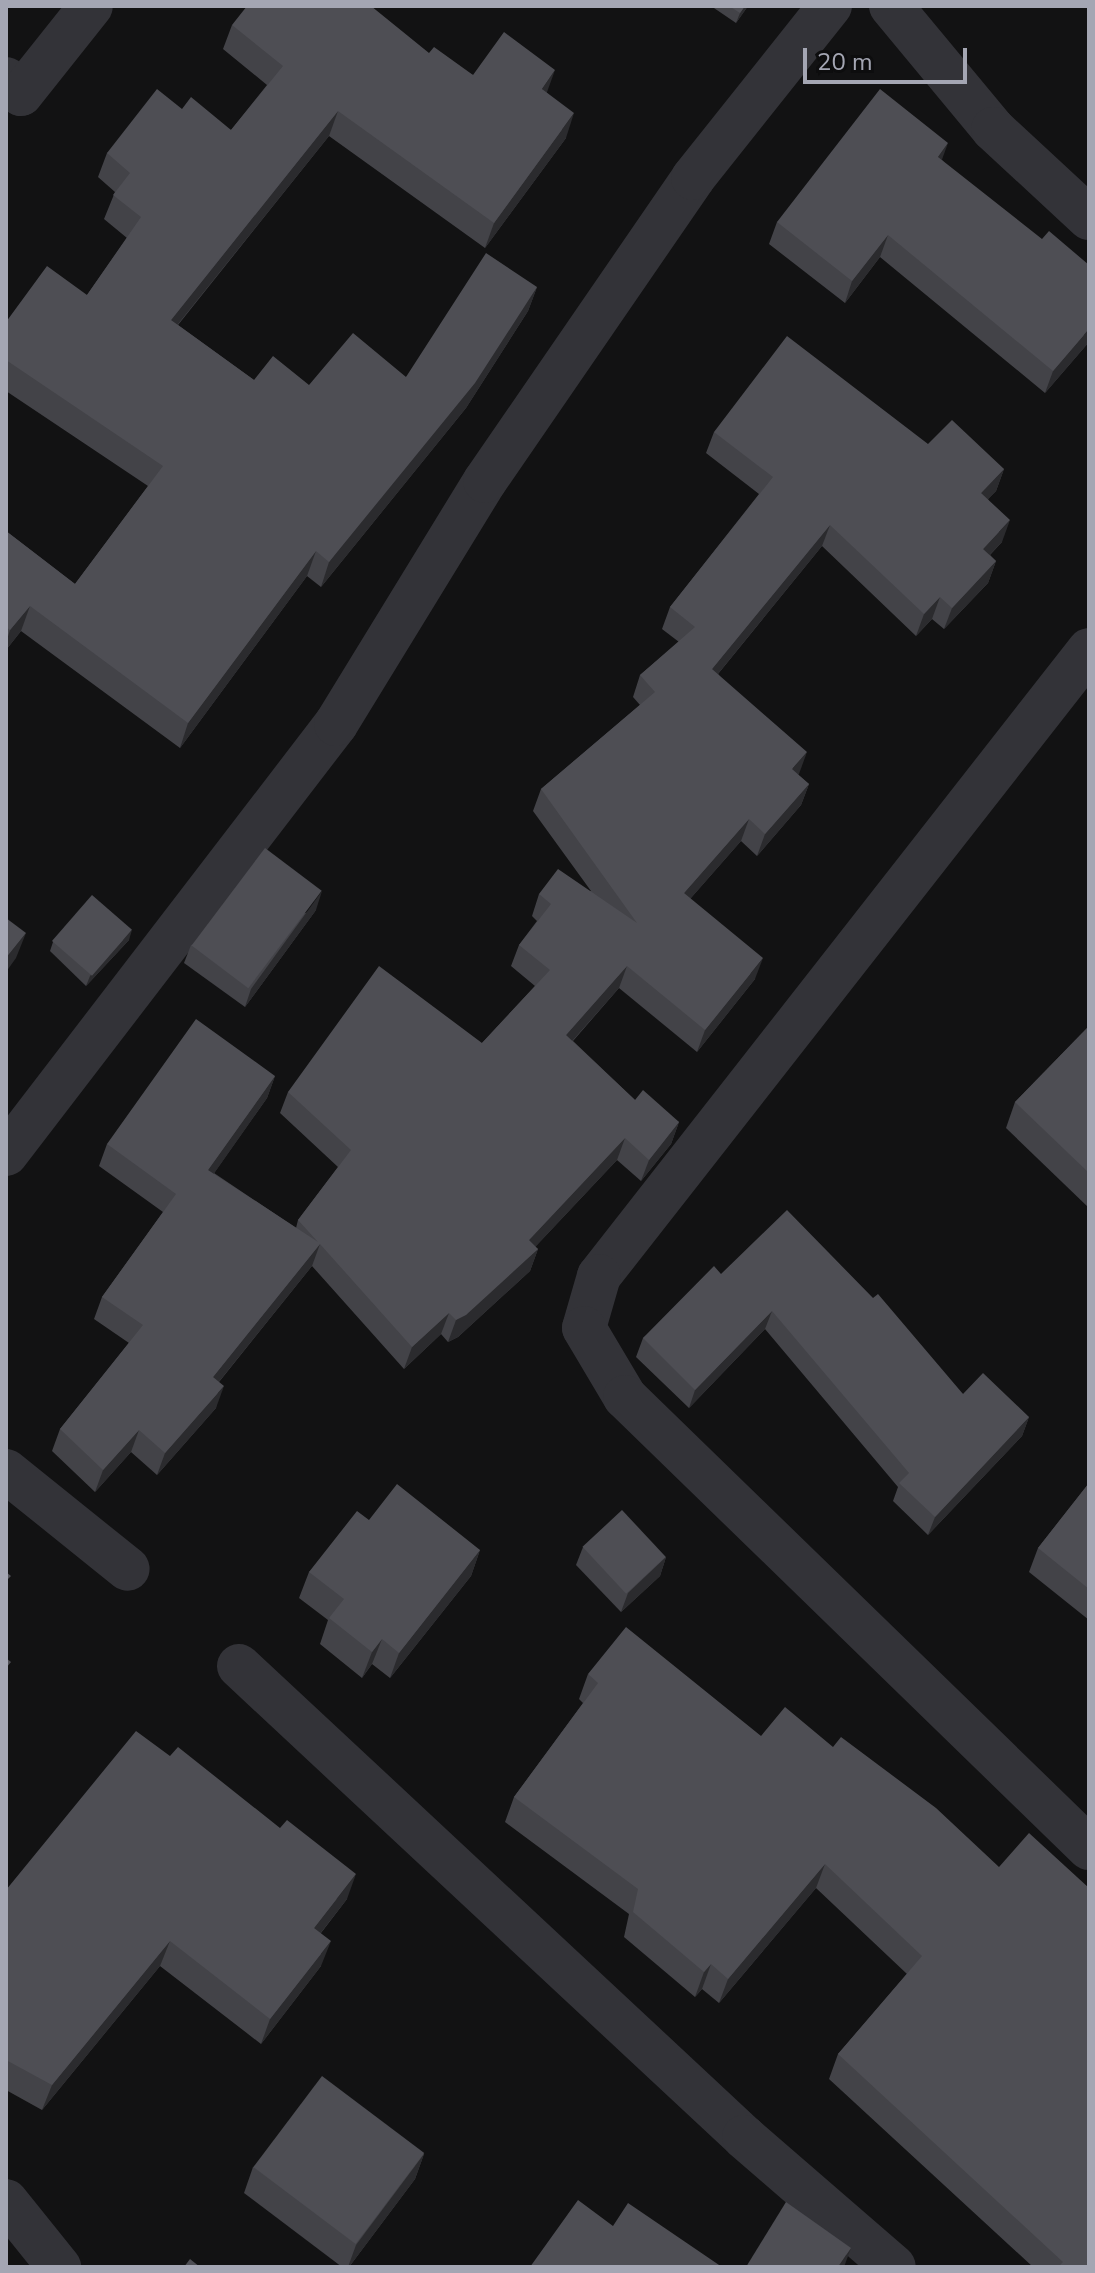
<!DOCTYPE html>
<html>
<head>
<meta charset="utf-8">
<style>
	body { margin:0 }
	#map { position:relative; width:1095px; height:2273px; overflow:hidden; background:#121213; font-family:"Nunito Sans",sans-serif }
	div>[style] { position:absolute }
	[style*='--x'] { left:calc(var(--x)*1px); top:calc(var(--y)*1px); width:calc(var(--w)*1px); rotate:calc(var(--a)*1deg) }
	.minor>* { height:44px; margin:-22px; padding:0 22px; transform-origin:22px; border-radius:22px; background:#333338 }
	.wall>* { inset:0; background:#434348 }
	.shaded-wall>* { inset:0; background:#2b2b2e }
	.building>* { inset:0; background:#4e4e54; transform-origin:0 0 }
	span { translate:-50% -50%; white-space:nowrap; text-align:center; line-height:1.15; -webkit-text-stroke:6px #0d0d0e; paint-order:stroke }
	.frame { position:absolute; inset:0; border:8px solid #a4a6b3; pointer-events:none }
	.scale { position:absolute; left:803px; top:48px; width:164px; height:36px; box-sizing:border-box; border:4px solid #a4a6b3; border-top:0; padding-left:10px; font-size:24px; line-height:28px; white-space:nowrap; color:#a4a6b3; -webkit-text-stroke:6px #0d0d0e; paint-order:stroke }
</style>
</head>
<body>
<div id="map">
	<div class="minor">
		<i style="--x:891;--y:6;--w:160;--a:50.3"></i>
		<i style="--x:993;--y:129;--w:131;--a:42.8"></i>
		<i style="--x:6;--y:79;--w:21;--a:45"></i>
		<i style="--x:21;--y:94;--w:112;--a:-51.5"></i>
		<i style="--x:1089;--y:650;--w:795;--a:128.05"></i>
		<i style="--x:599;--y:1276;--w:54;--a:106.1"></i>
		<i style="--x:584;--y:1328;--w:80;--a:59.3"></i>
		<i style="--x:625;--y:1397;--w:647;--a:44.19"></i>
		<i style="--x:6;--y:1154;--w:542;--a:-52.5"></i>
		<i style="--x:336;--y:724;--w:285;--a:-58.5"></i>
		<i style="--x:485;--y:481;--w:368;--a:-55.5"></i>
		<i style="--x:693;--y:178;--w:220;--a:-51.5"></i>
		<i style="--x:6;--y:1471;--w:156;--a:38.8"></i>
		<i style="--x:239;--y:1666;--w:691;--a:43"></i>
		<i style="--x:744;--y:2137;--w:198;--a:40.9"></i>
		<i style="--x:6;--y:2201;--w:85;--a:51.2"></i>
	</div>
	<div class="wall">
		<i style="clip-path:polygon(711px 6px,748px 6px,736px 23px)"></i>
		<i style="clip-path:polygon(232px 25px,429px 53px,473px 75px,547px 93px,566px 138px,485px 248px,329px 136px,178px 325px,254px 380px,309px 385px,406px 377px,537px 287px,528px 311px,466px 408px,321px 587px,307px 576px,180px 748px,21px 631px,6px 650px,6px 531px,75px 584px,148px 486px,6px 391px,6px 322px,87px 295px,127px 238px,104px 219px,115px 192px,98px 177px,107px 153px,182px 109px,231px 130px,267px 85px,223px 49px)"></i>
		<i style="clip-path:polygon(942px 160px,1089px 342px,1045px 393px,880px 257px,845px 303px,769px 244px,777px 222px)"></i>
		<i style="clip-path:polygon(714px 432px,928px 444px,1004px 469px,996px 491px,988px 499px,1002px 542px,990px 555px,996px 561px,988px 583px,944px 629px,932px 619px,916px 636px,822px 546px,718px 674px,798px 775px,809px 784px,801px 805px,757px 856px,741px 841px,690px 899px,755px 979px,697px 1052px,619px 988px,573px 1041px,635px 1100px,679px 1122px,671px 1144px,641px 1181px,617px 1160px,535px 1247px,538px 1249px,530px 1271px,458px 1337px,448px 1342px,441px 1334px,404px 1369px,312px 1266px,219px 1382px,216px 1408px,157px 1475px,131px 1452px,95px 1492px,52px 1451px,60px 1429px,129px 1343px,94px 1319px,102px 1297px,163px 1212px,99px 1166px,107px 1144px,275px 1076px,267px 1098px,214px 1173px,296px 1228px,298px 1220px,338px 1167px,280px 1113px,288px 1092px,482px 1043px,535px 986px,511px 966px,519px 945px,537px 921px,532px 916px,539px 894px,591px 891px,533px 811px,541px 789px,640px 705px,633px 697px,640px 675px,679px 642px,662px 629px,670px 607px,759px 494px,706px 453px)"></i>
		<i style="clip-path:polygon(316px 910px,245px 1007px,184px 963px,191px 945px)"></i>
		<i style="clip-path:polygon(129px 940px,86px 986px,50px 951px,53px 942px)"></i>
		<i style="clip-path:polygon(1089px 1026px,1089px 1208px,1006px 1128px,1015px 1102px)"></i>
		<i style="clip-path:polygon(721px 1274px,963px 1394px,1029px 1417px,1022px 1436px,928px 1535px,893px 1501px,898px 1487px,765px 1329px,689px 1408px,636px 1357px,643px 1338px)"></i>
		<i style="clip-path:polygon(1089px 1483px,1089px 1620px,1029px 1572px,1038px 1548px)"></i>
		<i style="clip-path:polygon(369px 1520px,480px 1550px,471px 1576px,390px 1678px,372px 1664px,362px 1678px,320px 1644px,328px 1620px,299px 1598px,309px 1572px)"></i>
		<i style="clip-path:polygon(583px 1547px,666px 1557px,660px 1576px,621px 1612px,576px 1565px)"></i>
		<i style="clip-path:polygon(588px 1674px,761px 1736px,833px 1747px,1089px 2267px,1033px 2267px,829px 2079px,838px 2054px,907px 1974px,816px 1888px,719px 2003px,702px 1989px,695px 1997px,624px 1937px,629px 1914px,505px 1822px,514px 1797px,583px 1703px,579px 1699px)"></i>
		<i style="clip-path:polygon(6px 1890px,347px 1899px,321px 1933px,321px 1966px,261px 2044px,160px 1966px,42px 2110px,6px 2090px)"></i>
		<i style="clip-path:polygon(424px 2154px,415px 2179px,349px 2267px,342px 2267px,244px 2193px,253px 2167px)"></i>
	</div>
	<div class="shaded-wall">
		<i style="clip-path:polygon(745px 6px,748px 6px,736px 23px,740px 13px)"></i>
		<i style="clip-path:polygon(555px 70px,546px 95px,542px 89px)"></i>
		<i style="clip-path:polygon(338px 111px,329px 136px,162px 344px,171px 320px)"></i>
		<i style="clip-path:polygon(574px 113px,566px 138px,485px 248px,494px 223px)"></i>
		<i style="clip-path:polygon(948px 143px,940px 165px,938px 157px)"></i>
		<i style="clip-path:polygon(888px 235px,880px 257px,845px 303px,852px 281px)"></i>
		<i style="clip-path:polygon(537px 287px,528px 311px,466px 408px,321px 587px,329px 562px)"></i>
		<i style="clip-path:polygon(1089px 329px,1089px 342px,1045px 393px,1053px 371px)"></i>
		<i style="clip-path:polygon(1004px 469px,996px 491px,973px 515px,981px 493px)"></i>
		<i style="clip-path:polygon(1010px 520px,1002px 542px,975px 570px,983px 549px)"></i>
		<i style="clip-path:polygon(830px 525px,822px 546px,704px 691px,712px 669px)"></i>
		<i style="clip-path:polygon(316px 551px,307px 576px,180px 748px,188px 723px)"></i>
		<i style="clip-path:polygon(996px 561px,988px 583px,944px 629px,952px 608px)"></i>
		<i style="clip-path:polygon(940px 597px,932px 619px,916px 636px,924px 614px)"></i>
		<i style="clip-path:polygon(30px 606px,21px 631px,6px 650px,6px 643px,10px 630px)"></i>
		<i style="clip-path:polygon(807px 752px,799px 774px,784px 791px,792px 769px)"></i>
		<i style="clip-path:polygon(809px 784px,801px 805px,757px 856px,765px 834px)"></i>
		<i style="clip-path:polygon(749px 819px,741px 841px,676px 915px,684px 893px)"></i>
		<i style="clip-path:polygon(322px 891px,316px 910px,245px 1007px,251px 989px)"></i>
		<i style="clip-path:polygon(132px 930px,129px 940px,86px 986px,90px 976px)"></i>
		<i style="clip-path:polygon(26px 933px,16px 958px,6px 972px,6px 958px)"></i>
		<i style="clip-path:polygon(763px 958px,755px 979px,697px 1052px,705px 1030px)"></i>
		<i style="clip-path:polygon(627px 966px,619px 988px,558px 1057px,566px 1035px)"></i>
		<i style="clip-path:polygon(275px 1076px,267px 1098px,201px 1192px,208px 1170px)"></i>
		<i style="clip-path:polygon(679px 1122px,671px 1144px,641px 1181px,649px 1160px)"></i>
		<i style="clip-path:polygon(625px 1138px,617px 1160px,521px 1262px,529px 1240px)"></i>
		<i style="clip-path:polygon(320px 1244px,312px 1266px,205px 1399px,213px 1377px)"></i>
		<i style="clip-path:polygon(538px 1249px,530px 1271px,458px 1337px,448px 1342px,456px 1320px)"></i>
		<i style="clip-path:polygon(772px 1311px,765px 1329px,689px 1408px,695px 1390px)"></i>
		<i style="clip-path:polygon(449px 1313px,441px 1334px,404px 1369px,412px 1347px)"></i>
		<i style="clip-path:polygon(224px 1386px,216px 1408px,157px 1475px,165px 1453px)"></i>
		<i style="clip-path:polygon(1029px 1417px,1022px 1436px,928px 1535px,935px 1517px)"></i>
		<i style="clip-path:polygon(139px 1430px,131px 1452px,95px 1492px,103px 1470px)"></i>
		<i style="clip-path:polygon(480px 1550px,471px 1576px,390px 1678px,399px 1653px)"></i>
		<i style="clip-path:polygon(666px 1557px,660px 1576px,621px 1612px,628px 1593px)"></i>
		<i style="clip-path:polygon(382px 1639px,372px 1664px,362px 1678px,372px 1652px)"></i>
		<i style="clip-path:polygon(825px 1864px,816px 1888px,719px 2003px,728px 1979px)"></i>
		<i style="clip-path:polygon(356px 1874px,347px 1899px,305px 1953px,314px 1928px)"></i>
		<i style="clip-path:polygon(170px 1941px,160px 1966px,42px 2110px,52px 2085px)"></i>
		<i style="clip-path:polygon(331px 1941px,321px 1966px,261px 2044px,270px 2019px)"></i>
		<i style="clip-path:polygon(711px 1964px,702px 1989px,695px 1997px,704px 1972px)"></i>
		<i style="clip-path:polygon(424px 2154px,415px 2179px,349px 2267px,348px 2267px,356px 2245px)"></i>
		<i style="clip-path:polygon(851px 2248px,844px 2267px,838px 2267px)"></i>
	</div>
	<div class="building">
		<i style="clip-path:polygon(247px 6px,371px 6px,429px 53px,434px 47px,473px 75px,504px 32px,555px 70px,542px 89px,574px 113px,494px 223px,338px 111px,171px 320px,254px 380px,273px 356px,309px 385px,353px 333px,406px 377px,486px 253px,537px 287px,475px 383px,329px 562px,316px 551px,188px 723px,30px 606px,10px 630px,6px 627px,6px 531px,75px 584px,163px 466px,6px 360px,6px 322px,47px 266px,87px 295px,141px 217px,113px 195px,130px 173px,107px 153px,157px 89px,182px 109px,191px 97px,231px 130px,283px 66px,232px 25px)"></i>
		<i style="clip-path:polygon(729px 6px,745px 6px,740px 13px)"></i>
		<i style="clip-path:polygon(880px 89px,948px 143px,938px 157px,1042px 239px,1049px 231px,1089px 265px,1089px 329px,1053px 371px,888px 235px,852px 281px,777px 222px)"></i>
		<i style="clip-path:polygon(787px 336px,928px 444px,952px 420px,1004px 469px,981px 493px,1010px 520px,983px 549px,996px 561px,952px 608px,940px 597px,924px 614px,830px 525px,712px 669px,807px 752px,792px 769px,809px 784px,765px 834px,749px 819px,684px 893px,763px 958px,705px 1030px,627px 966px,566px 1035px,635px 1100px,643px 1090px,679px 1122px,649px 1160px,625px 1138px,529px 1240px,538px 1249px,466px 1315px,456px 1320px,449px 1313px,412px 1347px,320px 1244px,213px 1377px,224px 1386px,165px 1453px,139px 1430px,103px 1470px,60px 1429px,143px 1325px,102px 1297px,176px 1194px,107px 1144px,196px 1019px,275px 1076px,208px 1170px,318px 1242px,298px 1220px,351px 1150px,288px 1092px,379px 966px,482px 1043px,550px 970px,519px 945px,551px 904px,539px 894px,558px 869px,637px 923px,541px 789px,655px 692px,640px 675px,695px 627px,670px 607px,773px 477px,714px 432px)"></i>
		<i style="left:265px;top:848px;width:71px;height:122px;rotate:37deg"></i>
		<i style="left:92px;top:895px;width:53px;height:61px;rotate:41deg"></i>
		<i style="clip-path:polygon(6px 918px,26px 933px,6px 958px)"></i>
		<i style="clip-path:polygon(1089px 1026px,1089px 1173px,1015px 1102px)"></i>
		<i style="clip-path:polygon(787px 1210px,873px 1298px,878px 1294px,963px 1394px,983px 1373px,1029px 1417px,935px 1517px,899px 1483px,909px 1473px,772px 1311px,695px 1390px,643px 1338px,714px 1266px,721px 1274px)"></i>
		<i style="clip-path:polygon(1089px 1483px,1089px 1589px,1038px 1548px)"></i>
		<i style="clip-path:polygon(397px 1484px,480px 1550px,399px 1653px,382px 1639px,372px 1652px,329px 1618px,344px 1599px,309px 1572px,357px 1511px,369px 1520px)"></i>
		<i style="left:622px;top:1510px;width:64px;height:54px;rotate:47deg"></i>
		<i style="clip-path:polygon(6px 1572px,11px 1576px,6px 1581px)"></i>
		<i style="clip-path:polygon(626px 1627px,761px 1736px,785px 1707px,833px 1747px,841px 1737px,936px 1808px,999px 1867px,1029px 1833px,1089px 1888px,1089px 2267px,1058px 2267px,1063px 2262px,838px 2054px,922px 1956px,825px 1864px,728px 1979px,711px 1964px,704px 1972px,633px 1912px,638px 1889px,514px 1797px,598px 1683px,588px 1674px)"></i>
		<i style="clip-path:polygon(6px 1658px,11px 1662px,6px 1668px)"></i>
		<i style="clip-path:polygon(136px 1731px,170px 1756px,178px 1747px,280px 1828px,287px 1820px,356px 1874px,314px 1928px,331px 1941px,270px 2019px,170px 1941px,52px 2085px,6px 2060px,6px 1890px)"></i>
		<i style="left:322px;top:2076px;width:128px;height:114px;rotate:37deg"></i>
		<i style="clip-path:polygon(578px 2200px,613px 2226px,628px 2203px,722px 2267px,530px 2267px)"></i>
		<i style="clip-path:polygon(786px 2202px,851px 2248px,838px 2267px,746px 2267px)"></i>
		<i style="clip-path:polygon(190px 2259px,200px 2267px,184px 2267px)"></i>
	</div>
	<div class="frame"></div>
	<div class="scale">20 m</div>
</div>
</body>
</html>
